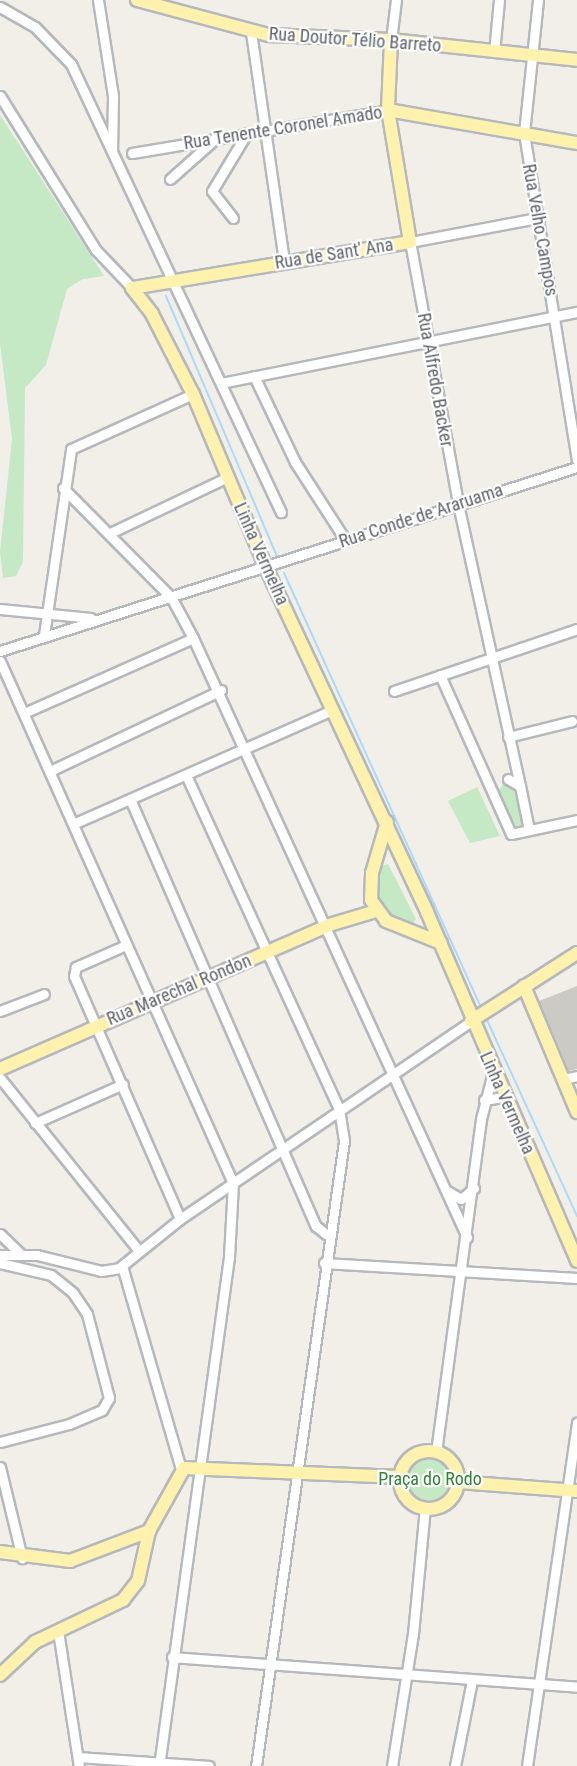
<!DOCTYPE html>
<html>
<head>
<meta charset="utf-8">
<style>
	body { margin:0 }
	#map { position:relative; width:577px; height:1766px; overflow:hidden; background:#f1efe8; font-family:"Roboto Condensed",sans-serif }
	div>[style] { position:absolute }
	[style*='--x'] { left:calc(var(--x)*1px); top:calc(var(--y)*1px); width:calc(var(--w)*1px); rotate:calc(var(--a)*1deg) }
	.green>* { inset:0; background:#c5e8c5 }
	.round { border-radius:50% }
	.stream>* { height:2px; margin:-1px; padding:0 1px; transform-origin:1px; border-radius:1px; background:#aadaff }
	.building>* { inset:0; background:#cccac5 }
	.roads { filter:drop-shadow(2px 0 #b5b8bc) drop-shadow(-2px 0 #b5b8bc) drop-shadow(0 2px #b5b8bc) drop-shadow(0 -2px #b5b8bc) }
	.minor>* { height:9px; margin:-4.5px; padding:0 4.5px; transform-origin:4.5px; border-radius:4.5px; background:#fff }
	.major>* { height:12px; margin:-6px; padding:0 6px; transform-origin:6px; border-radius:6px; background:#fff2af }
	.major>.ring { margin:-6px; padding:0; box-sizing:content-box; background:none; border:12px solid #fff2af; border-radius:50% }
	span { translate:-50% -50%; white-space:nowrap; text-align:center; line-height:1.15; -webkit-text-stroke:4.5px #fff; paint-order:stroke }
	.street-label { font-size:18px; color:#5f6368 }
	.park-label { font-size:18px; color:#348238 }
</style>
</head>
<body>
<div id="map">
	<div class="green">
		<i style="clip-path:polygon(0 115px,104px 276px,83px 279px,67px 289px,46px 365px,25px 388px,23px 562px,16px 576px,3px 578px,0 552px,12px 439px,0 343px)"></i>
		<i style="clip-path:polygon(504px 783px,512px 785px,524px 821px,518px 829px,497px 792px)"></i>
		<i style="clip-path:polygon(477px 787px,500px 836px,470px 843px,448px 801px)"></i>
		<i style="clip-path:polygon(388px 864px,416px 919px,408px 930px,377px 908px,375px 868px)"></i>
		<i class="round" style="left:405px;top:1455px;width:50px;height:50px"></i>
	</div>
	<div class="stream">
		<i style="--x:166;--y:296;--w:286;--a:66.9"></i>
		<i style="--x:284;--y:573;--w:478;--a:65.6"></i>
		<i style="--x:486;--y:1018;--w:218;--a:65.3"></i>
	</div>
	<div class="building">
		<i style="clip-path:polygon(577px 986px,577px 1069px,569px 1071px,539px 1001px)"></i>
	</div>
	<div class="roads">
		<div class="minor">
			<i style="--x:98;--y:0;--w:97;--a:81.1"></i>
			<i style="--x:113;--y:96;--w:55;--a:91"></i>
			<i style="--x:538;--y:0;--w:134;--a:96"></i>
			<i style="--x:524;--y:133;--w:331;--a:80.8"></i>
			<i style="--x:0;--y:7;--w:40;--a:29.7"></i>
			<i style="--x:35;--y:27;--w:52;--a:45.8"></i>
			<i style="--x:71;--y:64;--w:495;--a:64.9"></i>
			<i style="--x:251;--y:32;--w:232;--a:81.8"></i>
			<i style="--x:391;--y:40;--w:40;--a:-82.9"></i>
			<i style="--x:494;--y:52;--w:52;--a:-84.5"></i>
			<i style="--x:0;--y:96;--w:181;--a:58.1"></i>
			<i style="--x:96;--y:250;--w:52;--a:46.5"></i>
			<i style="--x:132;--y:153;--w:260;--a:-9.5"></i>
			<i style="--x:170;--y:179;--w:60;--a:-41.6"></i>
			<i style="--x:233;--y:218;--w:34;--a:-128"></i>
			<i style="--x:212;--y:191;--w:68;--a:-58.9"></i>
			<i style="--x:254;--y:376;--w:95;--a:64.5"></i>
			<i style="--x:295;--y:462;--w:94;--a:57.2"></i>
			<i style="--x:221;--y:383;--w:363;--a:-11.3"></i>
			<i style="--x:63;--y:488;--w:153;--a:45.3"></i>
			<i style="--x:171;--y:597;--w:47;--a:61.8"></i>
			<i style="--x:193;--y:638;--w:659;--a:65.42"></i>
			<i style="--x:110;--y:533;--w:131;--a:-25.4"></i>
			<i style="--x:0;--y:609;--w:91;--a:5.6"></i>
			<i style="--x:44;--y:635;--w:188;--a:-81.7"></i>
			<i style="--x:71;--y:449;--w:134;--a:-24.3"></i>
			<i style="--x:0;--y:651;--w:606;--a:-17.69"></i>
			<i style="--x:0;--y:661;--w:572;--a:65.95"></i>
			<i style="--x:233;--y:1183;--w:74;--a:93.1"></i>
			<i style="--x:229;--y:1257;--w:514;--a:97.83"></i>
			<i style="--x:440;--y:675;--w:174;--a:65.9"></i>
			<i style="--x:511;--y:834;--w:67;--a:-12"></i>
			<i style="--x:394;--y:691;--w:193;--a:-18.7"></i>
			<i style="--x:24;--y:713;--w:185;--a:-23.9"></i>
			<i style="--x:508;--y:737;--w:66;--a:-14"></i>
			<i style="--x:52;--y:770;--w:187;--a:-25.3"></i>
			<i style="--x:186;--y:775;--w:367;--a:65.4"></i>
			<i style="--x:339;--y:1109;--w:32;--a:81"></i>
			<i style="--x:344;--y:1141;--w:631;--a:98.01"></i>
			<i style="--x:508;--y:779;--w:14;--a:30"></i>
			<i style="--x:520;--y:786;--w:45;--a:78.4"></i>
			<i style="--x:520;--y:786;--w:290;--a:-102.4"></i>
			<i style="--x:458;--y:503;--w:265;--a:-100.4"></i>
			<i style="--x:410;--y:242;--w:129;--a:-10.7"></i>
			<i style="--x:130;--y:799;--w:466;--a:66.5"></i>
			<i style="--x:316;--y:1226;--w:13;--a:39"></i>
			<i style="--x:75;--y:823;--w:281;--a:-23.7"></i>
			<i style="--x:126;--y:945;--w:55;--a:156.3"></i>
			<i style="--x:76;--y:967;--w:9;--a:103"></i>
			<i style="--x:74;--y:976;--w:265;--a:66.4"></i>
			<i style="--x:0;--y:1011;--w:47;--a:-21.1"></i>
			<i style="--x:0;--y:1078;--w:222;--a:51.2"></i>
			<i style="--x:563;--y:1079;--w:14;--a:-12"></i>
			<i style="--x:484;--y:1100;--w:20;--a:-9"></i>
			<i style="--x:35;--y:1123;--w:96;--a:-23.9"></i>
			<i style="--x:447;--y:1191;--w:16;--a:30"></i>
			<i style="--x:461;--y:1199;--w:17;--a:-40"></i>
			<i style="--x:0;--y:1234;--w:28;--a:44"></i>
			<i style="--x:0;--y:1255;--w:37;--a:0"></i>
			<i style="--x:37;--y:1255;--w:66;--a:14"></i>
			<i style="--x:101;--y:1271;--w:18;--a:-9"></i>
			<i style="--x:119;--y:1268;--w:78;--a:-38.8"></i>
			<i style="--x:180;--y:1219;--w:352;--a:-34.2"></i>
			<i style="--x:0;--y:1263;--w:52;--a:13.2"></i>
			<i style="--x:51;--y:1275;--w:28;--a:39"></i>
			<i style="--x:73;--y:1293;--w:25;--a:56"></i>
			<i style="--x:87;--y:1314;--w:87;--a:75.3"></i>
			<i style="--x:109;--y:1398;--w:14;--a:120"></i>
			<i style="--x:102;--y:1410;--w:36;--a:157"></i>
			<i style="--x:69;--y:1424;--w:71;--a:165.4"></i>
			<i style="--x:324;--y:1263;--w:253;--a:3.4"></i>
			<i style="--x:122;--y:1266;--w:211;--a:73.8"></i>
			<i style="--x:436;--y:1452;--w:336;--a:-82.3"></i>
			<i style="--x:481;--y:1119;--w:49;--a:-75.7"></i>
			<i style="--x:0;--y:1467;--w:94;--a:76.4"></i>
			<i style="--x:58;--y:1631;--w:137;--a:81.2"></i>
			<i style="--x:172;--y:1657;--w:406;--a:4.2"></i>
			<i style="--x:78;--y:1757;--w:131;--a:3.9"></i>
			<i style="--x:392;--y:1766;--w:134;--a:-81"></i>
			<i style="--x:413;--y:1634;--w:127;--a:-84.6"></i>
			<i style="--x:455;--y:1766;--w:88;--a:-78.8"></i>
			<i style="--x:527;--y:1766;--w:347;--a:-81.7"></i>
		</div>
		<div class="major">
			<i style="--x:137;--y:0;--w:137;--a:14.9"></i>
			<i style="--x:269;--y:35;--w:122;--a:2.3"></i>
			<i style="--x:391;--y:40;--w:187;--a:6.1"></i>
			<i style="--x:391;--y:40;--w:70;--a:92.5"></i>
			<i style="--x:388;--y:110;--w:134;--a:80.5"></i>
			<i style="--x:410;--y:242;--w:282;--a:170.6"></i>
			<i style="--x:132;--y:288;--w:33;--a:52"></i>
			<i style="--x:152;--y:314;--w:90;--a:62.9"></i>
			<i style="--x:193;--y:394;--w:189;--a:67.2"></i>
			<i style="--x:266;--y:568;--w:380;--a:64.9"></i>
			<i style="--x:427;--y:912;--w:380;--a:66.7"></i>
			<i style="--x:388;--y:110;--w:192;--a:9.9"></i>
			<i style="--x:387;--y:822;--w:53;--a:106.4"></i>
			<i style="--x:372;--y:873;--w:27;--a:92"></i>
			<i style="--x:371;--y:900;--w:26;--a:54"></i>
			<i style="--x:386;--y:921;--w:59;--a:21.8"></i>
			<i style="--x:524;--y:986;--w:137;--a:67.2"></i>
			<i style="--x:471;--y:1021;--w:126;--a:-32.7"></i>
			<i style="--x:0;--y:1069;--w:359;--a:-23.6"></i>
			<i style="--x:329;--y:925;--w:49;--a:-16.6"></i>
			<i class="ring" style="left:400px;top:1451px;width:46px;height:46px"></i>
			<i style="--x:458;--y:1482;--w:119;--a:4.3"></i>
			<i style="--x:0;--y:1552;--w:71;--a:7.3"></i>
			<i style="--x:70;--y:1561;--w:85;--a:-20.8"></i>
			<i style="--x:149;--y:1531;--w:72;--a:-60.9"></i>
			<i style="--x:184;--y:1468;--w:216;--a:2.4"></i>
			<i style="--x:0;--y:1675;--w:48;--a:-43.3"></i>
			<i style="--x:35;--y:1642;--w:98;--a:-25.5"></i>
			<i style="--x:123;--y:1600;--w:24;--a:-52"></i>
			<i style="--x:138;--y:1581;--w:51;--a:-77.6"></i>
		</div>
	</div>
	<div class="street-label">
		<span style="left:355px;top:40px;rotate:4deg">Rua Doutor Télio Barreto</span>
		<span style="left:283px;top:128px;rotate:-9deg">Rua Tenente Coronel Amado</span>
		<span style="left:540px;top:230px;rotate:80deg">Rua Velho Campos</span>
		<span style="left:334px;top:254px;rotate:-9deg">Rua de Sant' Ana</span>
		<span style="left:435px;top:380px;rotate:80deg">Rua Alfredo Backer</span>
		<span style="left:421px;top:516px;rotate:-18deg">Rua Conde de Araruama</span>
		<span style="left:261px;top:554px;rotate:66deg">Linha Vermelha</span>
		<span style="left:179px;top:990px;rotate:-23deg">Rua Marechal Rondon</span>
		<span style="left:507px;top:1103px;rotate:66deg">Linha Vermelha</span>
	</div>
	<div class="park-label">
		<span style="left:430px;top:1479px">Praça do Rodo</span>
	</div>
</div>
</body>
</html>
